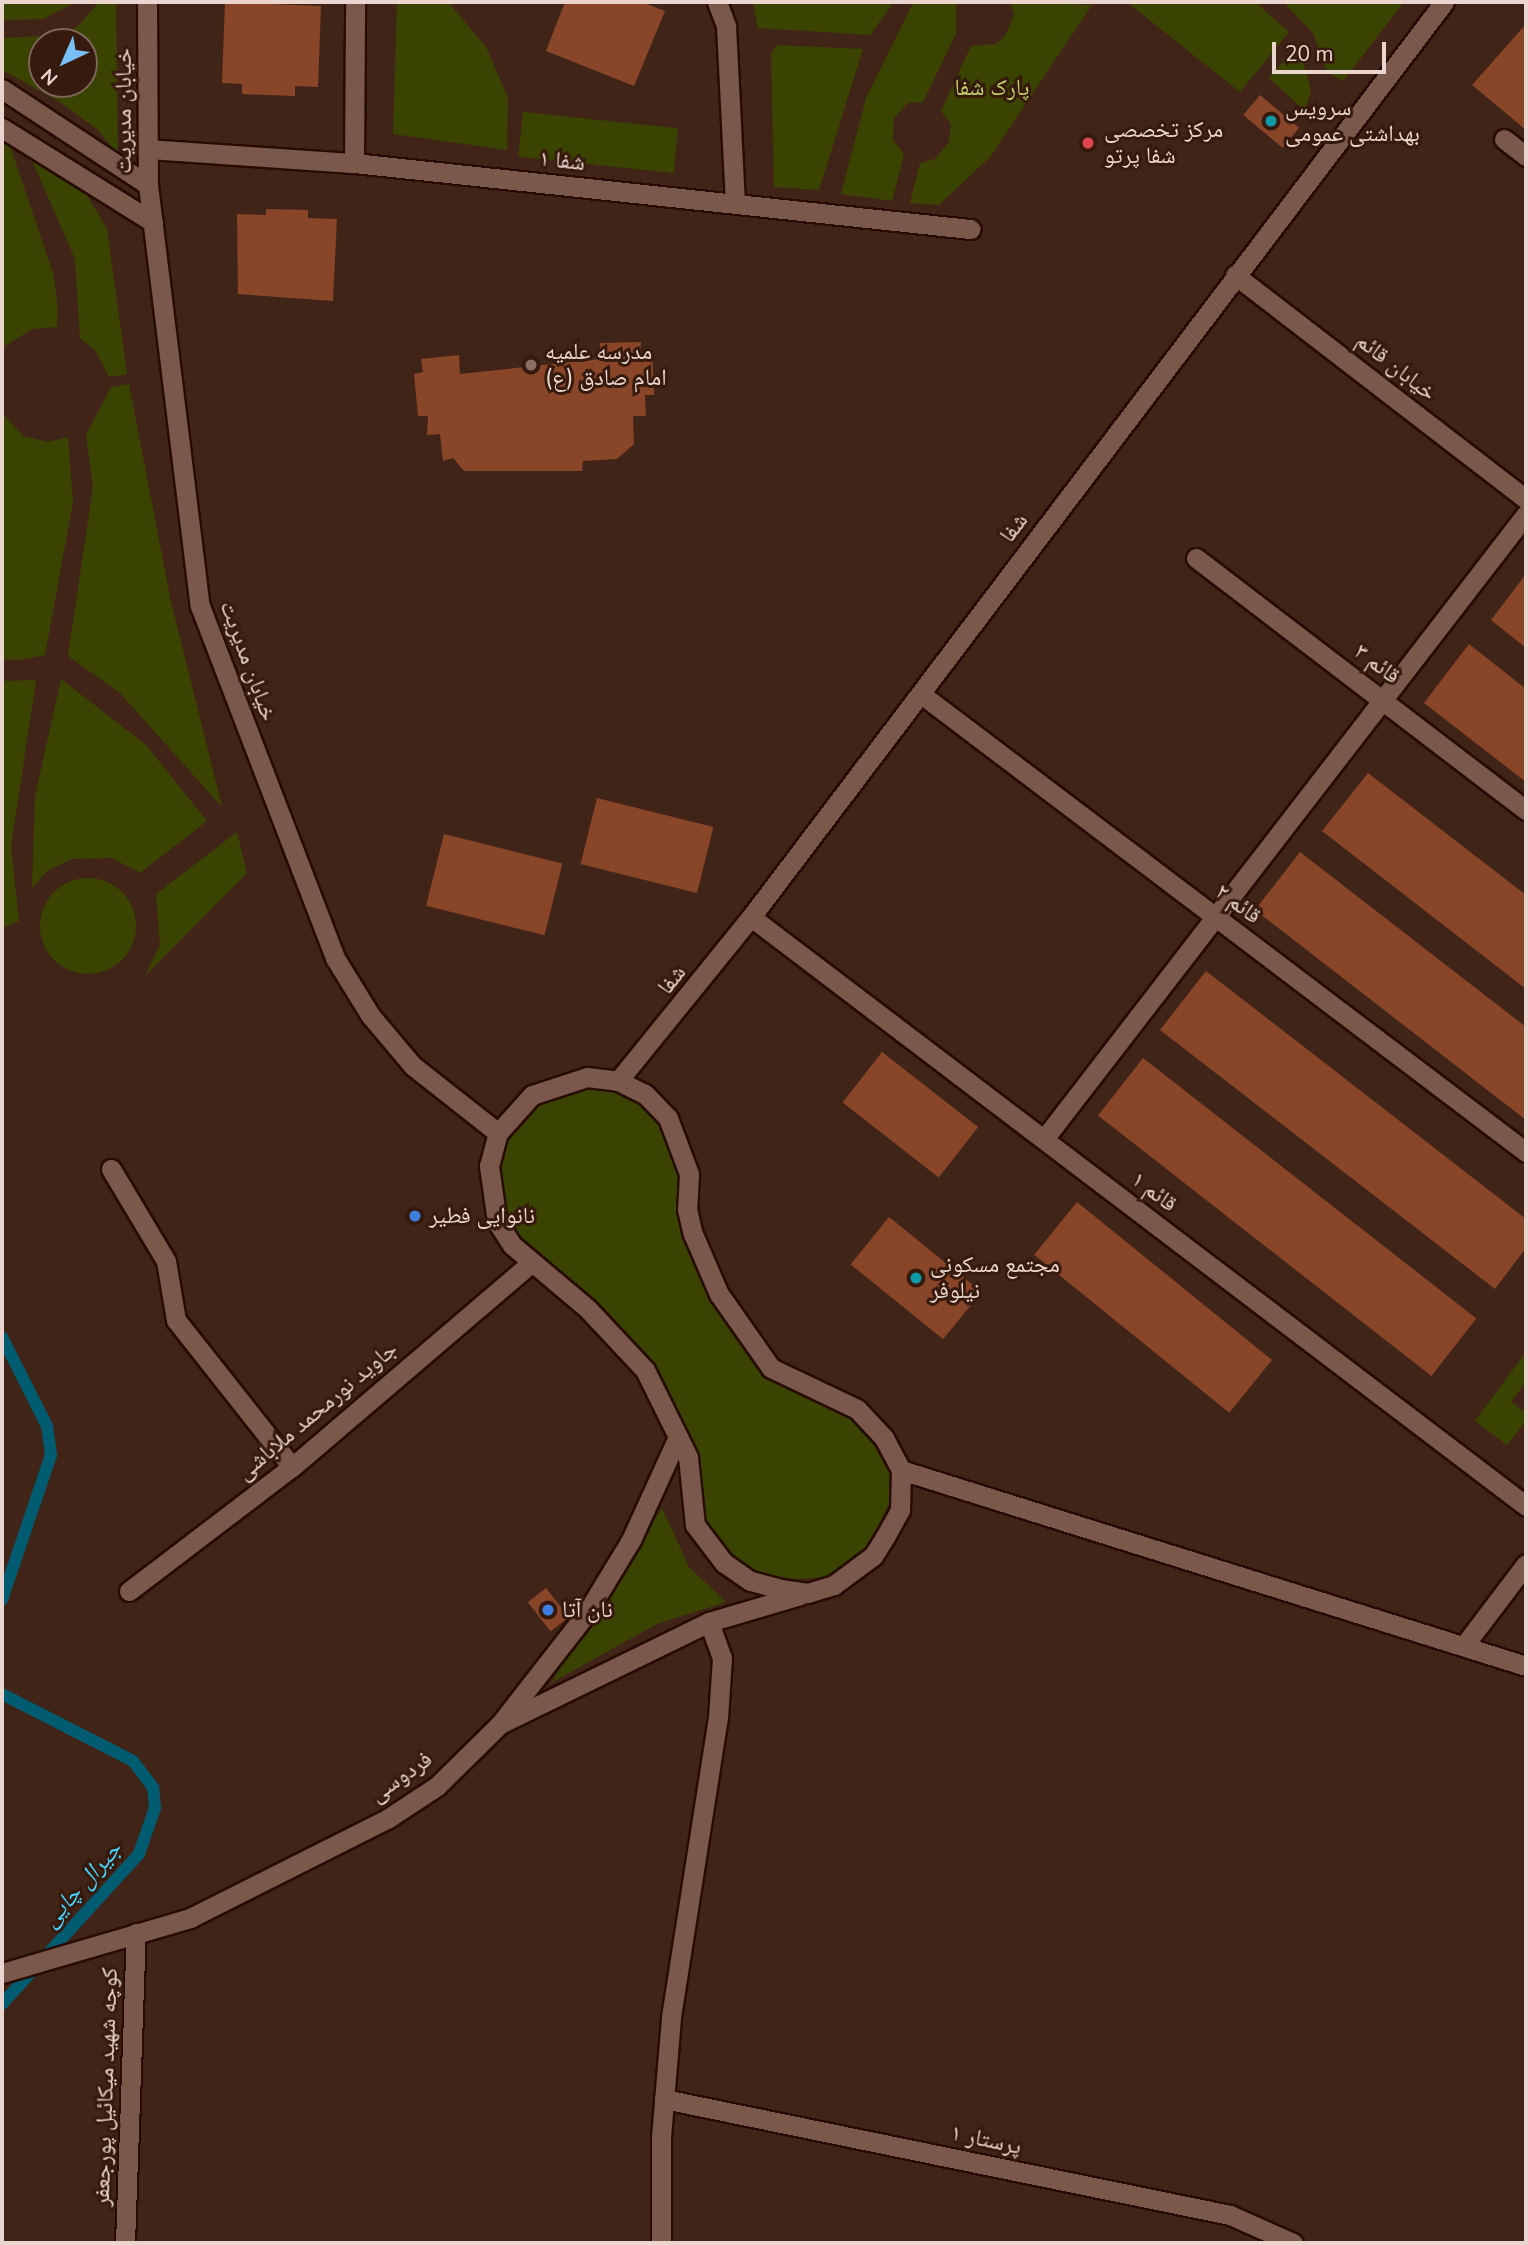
<!DOCTYPE html>
<html>
<head>
<meta charset="utf-8">
<style>
	body { margin:0 }
	#map { position:relative; width:1528px; height:2245px; overflow:hidden; background:#412418; font-family:"Nunito Sans","Noto Naskh Arabic",sans-serif }
	div>[style] { position:absolute }
	[style*='--x'] { left:calc(var(--x)*1px); top:calc(var(--y)*1px); width:calc(var(--w)*1px); rotate:calc(var(--a)*1deg) }
	.green>* { inset:0; background:#3a4400; transform-origin:0 0 }
	.round { border-radius:50% }
	.stream>* { height:12px; margin:-6px; padding:0 6px; transform-origin:6px; border-radius:6px; background:#025c71 }
	.building>* { inset:0; background:#884528; transform-origin:0 0 }
	.roads { filter:drop-shadow(2px 0 #260c03) drop-shadow(-2px 0 #260c03) drop-shadow(0 2px #260c03) drop-shadow(0 -2px #260c03) }
	.minor>* { height:19px; margin:-9.5px; padding:0 9.5px; transform-origin:9.5px; border-radius:9.5px; background:#7a584b }
	.tertiary>* { height:19px; margin:-9.5px; padding:0 9.5px; transform-origin:9.5px; border-radius:9.5px; background:#7a584b }
	.dots>* { width:19px; height:19px; translate:-50% -50%; box-sizing:border-box; border:4px solid #361a0e; border-radius:50% }
	span { translate:-50% -50%; white-space:nowrap; text-align:center; line-height:1.15; -webkit-text-stroke:6px #361a0e; paint-order:stroke }
	.park-label { font-size:23px; color:#c0d46e }
	.poi-label { font-size:23px; color:#ead6ce }
	.left { translate:0 -50%; text-align:left }
	.street-label { font-size:23px; color:#ead6ce }
	.water-label { font-size:24px; color:#48d5fe; font-style:italic }
	.frame { position:absolute; inset:0; border:4px solid #ead6ce; pointer-events:none }
	.north { position:absolute; left:28px; top:28px; width:70px; height:70px; box-sizing:border-box; background:#361a0e; border:2px solid #7e655b; border-radius:50%; rotate:224deg; font-size:19px; font-weight:700; line-height:28px; text-align:center; color:#ead6ce }
	.north::after { content:''; display:block; margin:auto; width:24px; height:32px; background:#78bff7; clip-path:polygon(50% 0,100% 100%,50% 72%,0 100%) }
	.scale { position:absolute; left:1272px; top:42px; width:114px; height:32px; box-sizing:border-box; border:4px solid #ead6ce; border-top:0; padding-left:9px; font-size:21px; line-height:24px; white-space:nowrap; color:#ead6ce; -webkit-text-stroke:5px #361a0e; paint-order:stroke }
</style>
</head>
<body>
<div id="map">
	<div class="green">
		<i style="clip-path:polygon(2px 2px,76px 2px,43px 19px,6px 20px,2px 20px)"></i>
		<i style="clip-path:polygon(evenodd,99px 2px,116px 2px,118px 155px,97px 129px,57px 100px,2px 70px,2px 38px,62px 35px,78px 26px,99px 2px,42px 42px,84px 42px,84px 84px,42px 84px,42px 42px)"></i>
		<i style="clip-path:polygon(397px 2px,448px 2px,486px 47px,508px 98px,507px 150px,393px 134px)"></i>
		<i style="clip-path:polygon(753px 2px,894px 2px,870px 35px,758px 28px)"></i>
		<i style="clip-path:polygon(956px 2px,956px 34px,923px 102px,908px 103px,894px 118px,893px 140px,904px 154px,892px 201px,841px 194px,866px 98px,913px 3px)"></i>
		<i style="clip-path:polygon(1010px 2px,1092px 5px,991px 156px,939px 205px,910px 203px,920px 163px,935px 159px,949px 142px,951px 124px,941px 111px,971px 46px,996px 44px,1005px 36px,1014px 15px)"></i>
		<i style="clip-path:polygon(1255px 2px,1289px 32px,1240px 92px,1128px 3px)"></i>
		<i style="clip-path:polygon(1283px 2px,1404px 2px,1343px 81px,1327px 72px,1313px 33px)"></i>
		<i style="clip-path:polygon(1298px 44px,1311px 90px,1305px 111px,1269px 78px)"></i>
		<i style="clip-path:polygon(776px 45px,863px 49px,819px 190px,774px 187px,771px 54px)"></i>
		<i style="left:523px;top:112px;width:156px;height:45px;rotate:6deg"></i>
		<i style="clip-path:polygon(2px 144px,10px 146px,54px 276px,57px 303px,57px 327px,32px 329px,5px 346px,2px 354px)"></i>
		<i style="clip-path:polygon(27px 149px,53px 160px,86px 194px,107px 229px,127px 374px,109px 377px,95px 350px,80px 338px,75px 259px)"></i>
		<i style="clip-path:polygon(129px 384px,171px 602px,222px 807px,120px 693px,68px 656px,93px 487px,86px 435px,111px 387px)"></i>
		<i style="clip-path:polygon(2px 413px,23px 436px,48px 442px,68px 437px,73px 502px,45px 655px,19px 660px,2px 659px)"></i>
		<i style="clip-path:polygon(61px 679px,146px 745px,207px 821px,140px 873px,112px 858px,72px 859px,47px 871px,32px 888px,35px 796px)"></i>
		<i style="clip-path:polygon(36px 680px,11px 847px,19px 921px,2px 928px,2px 681px)"></i>
		<i style="clip-path:polygon(237px 832px,247px 873px,145px 976px,160px 945px,156px 894px)"></i>
		<i class="round" style="left:40px;top:878px;width:96px;height:96px"></i>
		<i style="clip-path:polygon(580px 1088px,613px 1090px,643px 1103px,666px 1125px,712px 1296px,765px 1379px,844px 1410px,871px 1432px,891px 1466px,890px 1501px,877px 1529px,861px 1555px,830px 1577px,797px 1579px,754px 1573px,726px 1553px,704px 1522px,698px 1455px,654px 1363px,603px 1307px,510px 1233px,498px 1205px,496px 1173px,505px 1142px,523px 1115px,549px 1096px)"></i>
		<i style="clip-path:polygon(1526px 1352px,1526px 1381px,1511px 1402px,1526px 1413px,1526px 1421px,1507px 1445px,1475px 1421px)"></i>
		<i style="clip-path:polygon(662px 1508px,689px 1567px,726px 1602px,657px 1624px,551px 1683px)"></i>
	</div>
	<div class="stream">
		<i style="--x:2;--y:1337;--w:100;--a:63.2"></i>
		<i style="--x:47;--y:1426;--w:29;--a:82"></i>
		<i style="--x:51;--y:1455;--w:153;--a:108.7"></i>
		<i style="--x:2;--y:1694;--w:147;--a:27.1"></i>
		<i style="--x:133;--y:1761;--w:34;--a:53"></i>
		<i style="--x:153;--y:1788;--w:20;--a:84"></i>
		<i style="--x:155;--y:1808;--w:49;--a:109.2"></i>
		<i style="--x:139;--y:1854;--w:203;--a:132.4"></i>
	</div>
	<div class="building">
		<i style="clip-path:polygon(225px 2px,321px 6px,318px 87px,295px 86px,295px 96px,242px 94px,242px 84px,222px 83px)"></i>
		<i style="clip-path:polygon(565px 2px,642px 2px,665px 11px,634px 86px,546px 51px)"></i>
		<i style="clip-path:polygon(1526px 24px,1526px 130px,1472px 85px)"></i>
		<i style="left:1260px;top:95px;width:51px;height:26px;rotate:40deg"></i>
		<i style="clip-path:polygon(266px 209px,308px 210px,308px 218px,337px 219px,333px 301px,238px 294px,237px 214px,266px 215px)"></i>
		<i style="clip-path:polygon(641px 342px,640px 354px,652px 353px,654px 395px,645px 395px,646px 416px,633px 416px,634px 444px,617px 459px,583px 461px,582px 471px,464px 471px,453px 458px,443px 461px,440px 434px,427px 435px,428px 416px,418px 416px,414px 374px,423px 372px,421px 359px,459px 355px,460px 374px,600px 359px,600px 343px)"></i>
		<i style="clip-path:polygon(1526px 574px,1526px 648px,1491px 620px)"></i>
		<i style="clip-path:polygon(1469px 644px,1526px 689px,1526px 782px,1424px 703px)"></i>
		<i style="clip-path:polygon(1368px 773px,1526px 895px,1526px 989px,1322px 831px)"></i>
		<i style="left:597px;top:798px;width:120px;height:68px;rotate:14deg"></i>
		<i style="left:444px;top:834px;width:122px;height:74px;rotate:14deg"></i>
		<i style="clip-path:polygon(1300px 852px,1526px 1027px,1526px 1120px,1255px 910px)"></i>
		<i style="clip-path:polygon(1206px 971px,1526px 1219px,1526px 1248px,1495px 1289px,1160px 1030px)"></i>
		<i style="left:882px;top:1052px;width:122px;height:64px;rotate:38deg"></i>
		<i style="left:1143px;top:1058px;width:423px;height:73px;rotate:38deg"></i>
		<i style="left:1077px;top:1202px;width:251px;height:68px;rotate:39deg"></i>
		<i style="left:889px;top:1217px;width:119px;height:61px;rotate:39deg"></i>
		<i style="left:546px;top:1588px;width:37px;height:23px;rotate:52deg"></i>
	</div>
	<div class="roads">
		<div class="minor">
			<i style="--x:717;--y:2;--w:26;--a:69"></i>
			<i style="--x:726;--y:26;--w:178;--a:87.1"></i>
			<i style="--x:2;--y:89;--w:175;--a:33.3"></i>
			<i style="--x:2;--y:128;--w:178;--a:31.9"></i>
			<i style="--x:1504;--y:139;--w:28;--a:38"></i>
			<i style="--x:148;--y:149;--w:206;--a:3.9"></i>
			<i style="--x:354;--y:163;--w:620;--a:6.12"></i>
			<i style="--x:354;--y:163;--w:161;--a:-89.6"></i>
			<i style="--x:1235;--y:275;--w:367;--a:37.6"></i>
			<i style="--x:1196;--y:558;--w:415;--a:37.4"></i>
			<i style="--x:921;--y:694;--w:759;--a:37.13"></i>
			<i style="--x:751;--y:917;--w:973;--a:37.23"></i>
			<i style="--x:1044;--y:1139;--w:789;--a:-52.36"></i>
			<i style="--x:111;--y:1169;--w:107;--a:59.1"></i>
			<i style="--x:166;--y:1261;--w:60;--a:80.4"></i>
			<i style="--x:176;--y:1320;--w:187;--a:51.7"></i>
			<i style="--x:129;--y:1591;--w:205;--a:-37.3"></i>
			<i style="--x:292;--y:1467;--w:314;--a:-40.5"></i>
			<i style="--x:1466;--y:1643;--w:99;--a:-52.8"></i>
			<i style="--x:664;--y:2099;--w:578;--a:11.58"></i>
			<i style="--x:1230;--y:2215;--w:69;--a:24"></i>
			<i style="--x:125;--y:2243;--w:310;--a:-88"></i>
			<i style="--x:661;--y:2243;--w:106;--a:-90"></i>
			<i style="--x:661;--y:2137;--w:120;--a:-85.2"></i>
			<i style="--x:671;--y:2017;--w:303;--a:-81.1"></i>
			<i style="--x:718;--y:1718;--w:60;--a:-86.2"></i>
			<i style="--x:722;--y:1658;--w:38;--a:-110"></i>
		</div>
		<div class="tertiary">
			<i style="--x:147;--y:2;--w:183;--a:89.7"></i>
			<i style="--x:148;--y:185;--w:424;--a:83"></i>
			<i style="--x:200;--y:606;--w:377;--a:69"></i>
			<i style="--x:335;--y:958;--w:67;--a:58.4"></i>
			<i style="--x:370;--y:1015;--w:67;--a:49.9"></i>
			<i style="--x:413;--y:1066;--w:108;--a:38.2"></i>
			<i style="--x:587;--y:1077;--w:31;--a:7"></i>
			<i style="--x:618;--y:1081;--w:30;--a:26"></i>
			<i style="--x:645;--y:1094;--w:33;--a:46"></i>
			<i style="--x:668;--y:1118;--w:60;--a:69.4"></i>
			<i style="--x:689;--y:1174;--w:35;--a:93"></i>
			<i style="--x:687;--y:1209;--w:26;--a:77"></i>
			<i style="--x:693;--y:1234;--w:65;--a:66.6"></i>
			<i style="--x:719;--y:1294;--w:90;--a:54.9"></i>
			<i style="--x:771;--y:1368;--w:95;--a:25.5"></i>
			<i style="--x:857;--y:1409;--w:40;--a:47"></i>
			<i style="--x:884;--y:1438;--w:36;--a:62"></i>
			<i style="--x:901;--y:1470;--w:40;--a:91.4"></i>
			<i style="--x:900;--y:1510;--w:31;--a:119"></i>
			<i style="--x:885;--y:1537;--w:22;--a:122"></i>
			<i style="--x:873;--y:1556;--w:49;--a:143.4"></i>
			<i style="--x:834;--y:1585;--w:28;--a:163"></i>
			<i style="--x:807;--y:1593;--w:30;--a:-171"></i>
			<i style="--x:777;--y:1588;--w:28;--a:-165"></i>
			<i style="--x:750;--y:1581;--w:32;--a:-145"></i>
			<i style="--x:724;--y:1563;--w:48;--a:-127.3"></i>
			<i style="--x:695;--y:1525;--w:68;--a:-95.9"></i>
			<i style="--x:688;--y:1457;--w:97;--a:-116.3"></i>
			<i style="--x:645;--y:1370;--w:83;--a:-133.1"></i>
			<i style="--x:588;--y:1309;--w:99;--a:-139.9"></i>
			<i style="--x:512;--y:1245;--w:27;--a:-123"></i>
			<i style="--x:497;--y:1222;--w:57;--a:-98.1"></i>
			<i style="--x:489;--y:1166;--w:34;--a:-75"></i>
			<i style="--x:498;--y:1133;--w:51;--a:-48.2"></i>
			<i style="--x:532;--y:1095;--w:58;--a:-18.1"></i>
			<i style="--x:618;--y:1081;--w:211;--a:-51"></i>
			<i style="--x:751;--y:917;--w:1148;--a:-52.86"></i>
			<i style="--x:901;--y:1470;--w:655;--a:17.41"></i>
			<i style="--x:504;--y:1722;--w:228;--a:-26"></i>
			<i style="--x:709;--y:1622;--w:95;--a:-16.5"></i>
			<i style="--x:2;--y:1973;--w:196;--a:-16.3"></i>
			<i style="--x:190;--y:1918;--w:220;--a:-26.7"></i>
			<i style="--x:387;--y:1819;--w:60;--a:-33.4"></i>
			<i style="--x:437;--y:1786;--w:88;--a:-44.5"></i>
			<i style="--x:500;--y:1724;--w:140;--a:-52"></i>
			<i style="--x:586;--y:1614;--w:87;--a:-58.7"></i>
			<i style="--x:631;--y:1540;--w:113;--a:-65.5"></i>
		</div>
	</div>
	<div class="dots">
		<i style="left:1271px;top:121px;background:#0f9aa8"></i>
		<i style="left:1088px;top:143px;background:#e0444e"></i>
		<i style="left:531px;top:365px;background:#8d6e63"></i>
		<i style="left:415px;top:1216px;background:#3f7fe0"></i>
		<i style="left:916px;top:1278px;background:#0f9aa8"></i>
		<i style="left:548px;top:1610px;background:#3f7fe0"></i>
	</div>
	<div class="park-label">
		<span style="left:992px;top:88px">پارک شفا</span>
	</div>
	<div class="poi-label">
		<span class="left" style="left:1285px;top:121px">سرویس<br>بهداشتی عمومی</span>
		<span class="left" style="left:1104px;top:143px">مرکز تخصصی<br>شفا پرتو</span>
		<span class="left" style="left:545px;top:365px">مدرسه علمیه<br>امام صادق (ع)</span>
		<span class="left" style="left:429px;top:1216px">نانوایی فطیر</span>
		<span class="left" style="left:930px;top:1278px">مجتمع مسکونی<br>نیلوفر</span>
		<span class="left" style="left:562px;top:1610px">نان آتا</span>
	</div>
	<div class="street-label">
		<span style="left:124px;top:111px;rotate:-90deg">خیابان مدیریت</span>
		<span style="left:562px;top:161px;rotate:6deg">شفا ۱</span>
		<span style="left:1396px;top:367px;rotate:38deg">خیابان قائم</span>
		<span style="left:1014px;top:528px;rotate:-53deg">شفا</span>
		<span style="left:248px;top:661px;rotate:70deg">خیابان مدیریت</span>
		<span style="left:1377px;top:664px;rotate:37deg">قائم ۳</span>
		<span style="left:1238px;top:904px;rotate:37deg">قائم ۲</span>
		<span style="left:672px;top:980px;rotate:-52deg">شفا</span>
		<span style="left:1154px;top:1192px;rotate:37deg">قائم ۱</span>
		<span style="left:317px;top:1411px;rotate:-40deg">جاوید نورمحمد ملاباشی</span>
		<span style="left:401px;top:1777px;rotate:-35deg">فردوسی</span>
		<span style="left:106px;top:2087px;rotate:-88deg">کوچه شهید میکائیل پورجعفر</span>
		<span style="left:986px;top:2140px;rotate:12deg">پرستار ۱</span>
	</div>
	<div class="water-label">
		<span style="left:82px;top:1884px;rotate:-48deg">جیرال چایی</span>
	</div>
	<div class="frame"></div>
	<div class="north">N</div>
	<div class="scale">20 m</div>
</div>
</body>
</html>
